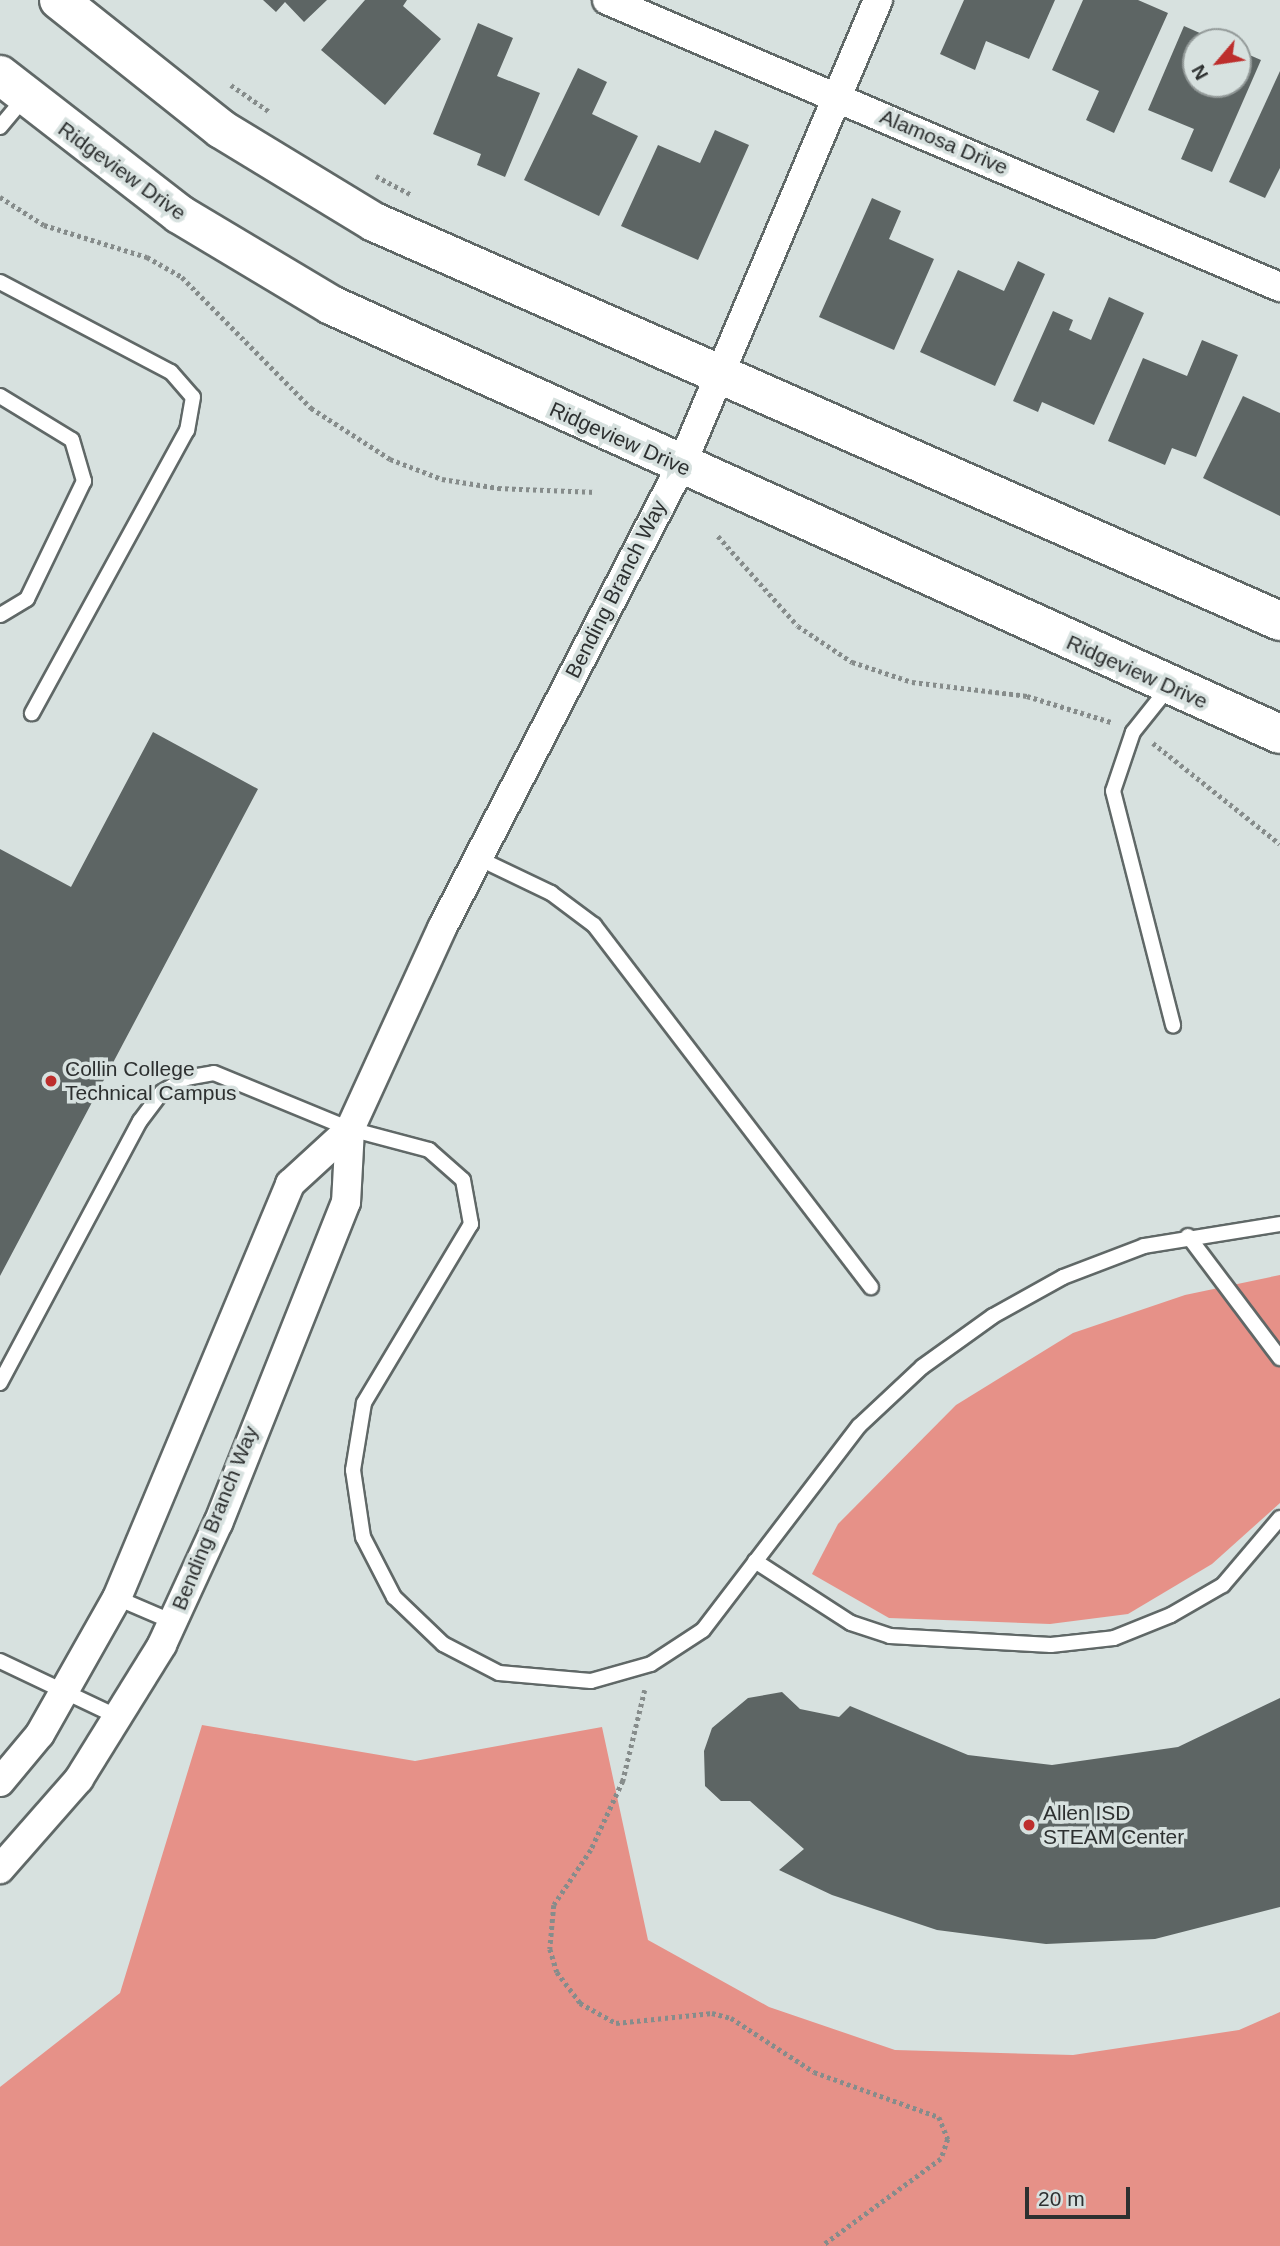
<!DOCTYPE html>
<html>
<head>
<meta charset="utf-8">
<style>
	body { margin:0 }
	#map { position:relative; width:1280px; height:2246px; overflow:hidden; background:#d7e1df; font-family:Helvetica,sans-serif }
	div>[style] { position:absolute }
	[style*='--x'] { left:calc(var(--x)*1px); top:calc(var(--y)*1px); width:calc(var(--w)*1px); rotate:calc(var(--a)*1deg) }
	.forest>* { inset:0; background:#e69188 }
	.building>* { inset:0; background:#5d6564 }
	.path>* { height:4.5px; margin-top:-2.25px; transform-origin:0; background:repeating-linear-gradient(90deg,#868c8b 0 3.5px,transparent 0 7px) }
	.roads { filter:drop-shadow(2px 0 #606867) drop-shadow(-2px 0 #606867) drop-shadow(0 2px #606867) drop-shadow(0 -2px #606867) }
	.lane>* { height:14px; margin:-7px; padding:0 7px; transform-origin:7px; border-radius:7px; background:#fff }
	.street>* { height:28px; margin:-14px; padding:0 14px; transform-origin:14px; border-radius:14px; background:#fff }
	.secondary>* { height:38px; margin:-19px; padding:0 19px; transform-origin:19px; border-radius:19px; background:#fff }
	.dots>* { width:19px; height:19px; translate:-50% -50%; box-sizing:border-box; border:4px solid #d7e1df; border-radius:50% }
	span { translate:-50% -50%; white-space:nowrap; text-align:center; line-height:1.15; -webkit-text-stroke:7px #d7e1df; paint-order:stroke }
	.street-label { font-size:21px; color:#2d3030 }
	.poi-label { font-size:21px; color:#2d3030 }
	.left { translate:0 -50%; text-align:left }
	.north { position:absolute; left:1182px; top:28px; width:70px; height:70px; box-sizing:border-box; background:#d7e1df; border:2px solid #939a99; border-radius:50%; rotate:241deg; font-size:19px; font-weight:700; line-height:28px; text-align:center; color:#2d3030 }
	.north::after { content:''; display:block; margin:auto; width:24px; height:32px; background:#bd2e2c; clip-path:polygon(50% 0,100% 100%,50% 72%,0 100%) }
	.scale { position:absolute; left:1025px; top:2187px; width:105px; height:32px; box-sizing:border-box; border:4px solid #2d3030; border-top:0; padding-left:9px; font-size:21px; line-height:24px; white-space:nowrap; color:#2d3030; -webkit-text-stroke:5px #d7e1df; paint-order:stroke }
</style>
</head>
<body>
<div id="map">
	<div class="forest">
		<i style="clip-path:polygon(1280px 1275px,1280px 1503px,1212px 1564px,1128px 1614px,1050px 1624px,889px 1618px,812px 1574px,838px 1524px,956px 1405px,1073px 1333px,1185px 1295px)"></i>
		<i style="clip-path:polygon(202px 1725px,415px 1761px,602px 1727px,648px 1940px,769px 2007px,895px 2050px,1073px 2055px,1239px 2030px,1280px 2012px,1280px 2246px,0 2246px,0 2087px,120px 1993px)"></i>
	</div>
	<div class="building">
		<i style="clip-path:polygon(263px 0,327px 0,304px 22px,285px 2px,276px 12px)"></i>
		<i style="clip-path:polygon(365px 0,407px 0,403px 6px,441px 39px,385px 105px,321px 50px)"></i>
		<i style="clip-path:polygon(964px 0,1055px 0,1029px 59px,986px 41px,975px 70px,940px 54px)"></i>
		<i style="clip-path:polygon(1083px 0,1138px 0,1168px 13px,1114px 133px,1086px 120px,1099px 91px,1052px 70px)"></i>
		<i style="clip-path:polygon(478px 23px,513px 38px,497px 76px,540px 93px,505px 177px,477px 165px,481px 154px,433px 134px)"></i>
		<i style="clip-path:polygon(1184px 26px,1220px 42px,1196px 42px,1196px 84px,1238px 84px,1238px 50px,1261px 60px,1212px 172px,1181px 159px,1194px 129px,1148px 110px)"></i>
		<i style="clip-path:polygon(578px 68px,607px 82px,592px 114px,638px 136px,599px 216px,524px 180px)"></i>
		<i style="clip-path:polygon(1280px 71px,1280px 168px,1265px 198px,1229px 182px)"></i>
		<i style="clip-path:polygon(715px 130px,749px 145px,698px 260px,621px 226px,658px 145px,700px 163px)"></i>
		<i style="clip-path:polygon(872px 198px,901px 211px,889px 239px,934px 259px,894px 350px,819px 317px)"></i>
		<i style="clip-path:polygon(1018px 261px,1045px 274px,995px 386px,920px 352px,958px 270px,1004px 291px)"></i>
		<i style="clip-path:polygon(1109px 297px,1144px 313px,1094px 425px,1042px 402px,1038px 412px,1013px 401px,1053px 311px,1073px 320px,1069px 330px,1091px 340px)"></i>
		<i style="clip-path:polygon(1202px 340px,1238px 355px,1196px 457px,1172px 448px,1165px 465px,1108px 441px,1143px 358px,1187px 376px)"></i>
		<i style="clip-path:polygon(1243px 396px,1280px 413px,1280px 516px,1203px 478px)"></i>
		<i style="clip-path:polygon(153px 732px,258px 789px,0 1276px,0 849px,71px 887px)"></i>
		<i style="clip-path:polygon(782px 1692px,800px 1709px,839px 1717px,850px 1706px,968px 1755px,1052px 1765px,1178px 1747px,1280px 1698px,1280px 1907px,1155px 1939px,1046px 1944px,937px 1930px,832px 1895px,779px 1870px,804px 1849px,750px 1801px,721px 1801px,705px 1786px,704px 1751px,712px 1728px,748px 1698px)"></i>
	</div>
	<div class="path">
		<i style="--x:231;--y:85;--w:47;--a:34.7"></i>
		<i style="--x:376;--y:176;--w:41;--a:27.8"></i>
		<i style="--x:0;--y:197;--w:52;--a:32.5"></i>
		<i style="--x:44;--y:225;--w:108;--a:17.3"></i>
		<i style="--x:147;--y:257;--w:40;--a:29.7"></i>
		<i style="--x:182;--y:277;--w:184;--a:45.4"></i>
		<i style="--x:311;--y:408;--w:94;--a:32.8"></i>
		<i style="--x:390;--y:459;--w:56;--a:21"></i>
		<i style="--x:442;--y:479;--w:57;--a:9.1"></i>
		<i style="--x:498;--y:488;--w:98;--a:2.3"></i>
		<i style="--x:718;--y:536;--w:120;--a:48.4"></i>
		<i style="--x:798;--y:626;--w:65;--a:33.7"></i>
		<i style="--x:852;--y:662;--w:63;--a:18.4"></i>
		<i style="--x:912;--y:682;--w:116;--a:6.9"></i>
		<i style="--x:1027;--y:696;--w:88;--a:17.2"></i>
		<i style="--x:1153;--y:743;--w:162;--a:38.5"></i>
		<i style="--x:645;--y:1690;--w:94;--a:103.6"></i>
		<i style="--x:623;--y:1781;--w:76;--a:114.9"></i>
		<i style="--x:591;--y:1850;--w:66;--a:123.9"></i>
		<i style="--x:554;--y:1905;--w:44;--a:95.2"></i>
		<i style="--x:550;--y:1949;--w:24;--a:73"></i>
		<i style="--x:557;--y:1972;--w:39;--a:53"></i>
		<i style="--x:580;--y:2003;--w:41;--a:29.1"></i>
		<i style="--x:616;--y:2023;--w:97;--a:-5.9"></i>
		<i style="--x:712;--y:2013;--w:20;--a:15"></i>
		<i style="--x:731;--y:2018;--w:99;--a:33"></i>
		<i style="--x:814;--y:2072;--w:133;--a:19.8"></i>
		<i style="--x:939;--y:2117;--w:24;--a:68"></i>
		<i style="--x:948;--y:2139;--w:21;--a:109"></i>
		<i style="--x:941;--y:2159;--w:147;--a:143.8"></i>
	</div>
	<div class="roads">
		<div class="lane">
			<i style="--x:0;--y:127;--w:39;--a:-50"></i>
			<i style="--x:0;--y:282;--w:193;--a:27.8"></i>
			<i style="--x:171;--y:372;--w:33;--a:49"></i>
			<i style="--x:193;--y:397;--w:34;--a:100"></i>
			<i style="--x:187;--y:430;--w:323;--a:118.7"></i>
			<i style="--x:0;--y:396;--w:84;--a:31.4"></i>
			<i style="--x:72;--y:440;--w:43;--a:73.7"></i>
			<i style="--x:84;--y:481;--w:131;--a:115.8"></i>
			<i style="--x:27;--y:599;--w:31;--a:149"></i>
			<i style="--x:1169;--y:687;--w:58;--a:128.7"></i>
			<i style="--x:1133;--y:732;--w:62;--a:108.7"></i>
			<i style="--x:1113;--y:791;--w:242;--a:75.6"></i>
			<i style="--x:480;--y:859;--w:79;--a:25.6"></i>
			<i style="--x:551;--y:893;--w:54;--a:36.7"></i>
			<i style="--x:594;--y:925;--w:456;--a:52.6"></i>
			<i style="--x:1188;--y:1236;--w:153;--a:53"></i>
			<i style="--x:0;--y:1383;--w:297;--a:-61.9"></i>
			<i style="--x:140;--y:1121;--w:36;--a:-53"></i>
			<i style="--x:162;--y:1092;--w:28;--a:-30"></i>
			<i style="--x:186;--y:1078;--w:28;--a:-10"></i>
			<i style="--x:214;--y:1073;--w:147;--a:22.4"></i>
			<i style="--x:350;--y:1129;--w:82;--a:14.9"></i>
			<i style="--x:429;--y:1150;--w:45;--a:41.4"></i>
			<i style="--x:463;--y:1180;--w:45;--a:79.7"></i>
			<i style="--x:471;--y:1224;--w:209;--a:120.9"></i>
			<i style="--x:364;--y:1403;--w:68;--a:99.3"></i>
			<i style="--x:353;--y:1470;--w:68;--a:81.5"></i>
			<i style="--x:363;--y:1537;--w:68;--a:62.7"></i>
			<i style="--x:394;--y:1597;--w:68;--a:43.8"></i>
			<i style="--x:443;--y:1644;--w:63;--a:27.4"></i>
			<i style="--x:499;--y:1673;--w:92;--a:5"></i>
			<i style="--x:591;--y:1681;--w:62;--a:-15.8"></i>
			<i style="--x:651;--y:1664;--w:62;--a:-33.2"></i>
			<i style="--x:703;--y:1630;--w:257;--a:-52.6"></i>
			<i style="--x:859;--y:1426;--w:86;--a:-43.1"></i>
			<i style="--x:922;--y:1367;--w:87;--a:-35.7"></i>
			<i style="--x:993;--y:1316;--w:80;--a:-29.1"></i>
			<i style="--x:1063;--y:1277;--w:87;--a:-20.9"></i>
			<i style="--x:1144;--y:1246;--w:138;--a:-9.2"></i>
			<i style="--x:755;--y:1561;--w:114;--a:32.9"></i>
			<i style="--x:851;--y:1623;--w:41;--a:18.4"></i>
			<i style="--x:890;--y:1636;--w:161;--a:3.2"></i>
			<i style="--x:1051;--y:1645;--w:63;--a:-6.3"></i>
			<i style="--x:1114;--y:1638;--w:61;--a:-22"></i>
			<i style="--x:1171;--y:1615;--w:60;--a:-30"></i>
			<i style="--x:1223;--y:1585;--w:88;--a:-49.6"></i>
			<i style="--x:117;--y:1598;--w:61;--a:23.2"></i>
			<i style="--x:0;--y:1661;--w:131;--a:25.4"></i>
		</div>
		<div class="street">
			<i style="--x:607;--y:0;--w:732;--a:23.1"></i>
			<i style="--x:350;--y:1129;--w:221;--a:-65.4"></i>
			<i style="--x:442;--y:928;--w:520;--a:-62.65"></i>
			<i style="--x:681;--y:466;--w:506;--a:-67.08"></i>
			<i style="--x:0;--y:1782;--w:62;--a:-50.2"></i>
			<i style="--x:40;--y:1734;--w:156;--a:-60.5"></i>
			<i style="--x:117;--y:1598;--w:449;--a:-67.3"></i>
			<i style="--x:290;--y:1184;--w:81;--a:-42.5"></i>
			<i style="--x:350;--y:1129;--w:73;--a:93.1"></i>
			<i style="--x:346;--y:1202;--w:346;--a:111.7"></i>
			<i style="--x:218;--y:1523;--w:134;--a:114.7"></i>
			<i style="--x:162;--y:1645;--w:158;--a:121.8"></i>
			<i style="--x:79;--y:1779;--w:120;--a:131.3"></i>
		</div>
		<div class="secondary">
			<i style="--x:59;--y:0;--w:207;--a:38.5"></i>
			<i style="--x:221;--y:129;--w:179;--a:31.3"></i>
			<i style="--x:374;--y:222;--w:990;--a:23.77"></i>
			<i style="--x:0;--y:75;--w:227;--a:37.8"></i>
			<i style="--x:179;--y:214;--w:177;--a:30.9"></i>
			<i style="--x:331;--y:305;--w:1041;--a:24.33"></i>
		</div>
	</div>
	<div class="dots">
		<i style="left:51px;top:1081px;background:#bd2e2c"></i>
		<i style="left:1029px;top:1825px;background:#bd2e2c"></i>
	</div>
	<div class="street-label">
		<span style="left:944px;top:142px;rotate:23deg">Alamosa Drive</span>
		<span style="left:122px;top:171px;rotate:36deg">Ridgeview Drive</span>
		<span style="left:620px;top:439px;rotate:24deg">Ridgeview Drive</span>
		<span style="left:616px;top:589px;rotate:-63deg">Bending Branch Way</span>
		<span style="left:1137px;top:672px;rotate:24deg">Ridgeview Drive</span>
		<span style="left:215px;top:1518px;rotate:-68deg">Bending Branch Way</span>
	</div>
	<div class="poi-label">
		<span class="left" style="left:65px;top:1081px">Collin College<br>Technical Campus</span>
		<span class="left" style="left:1043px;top:1825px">Allen ISD<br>STEAM Center</span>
	</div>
	<div class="north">N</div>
	<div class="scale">20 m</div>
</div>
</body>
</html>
